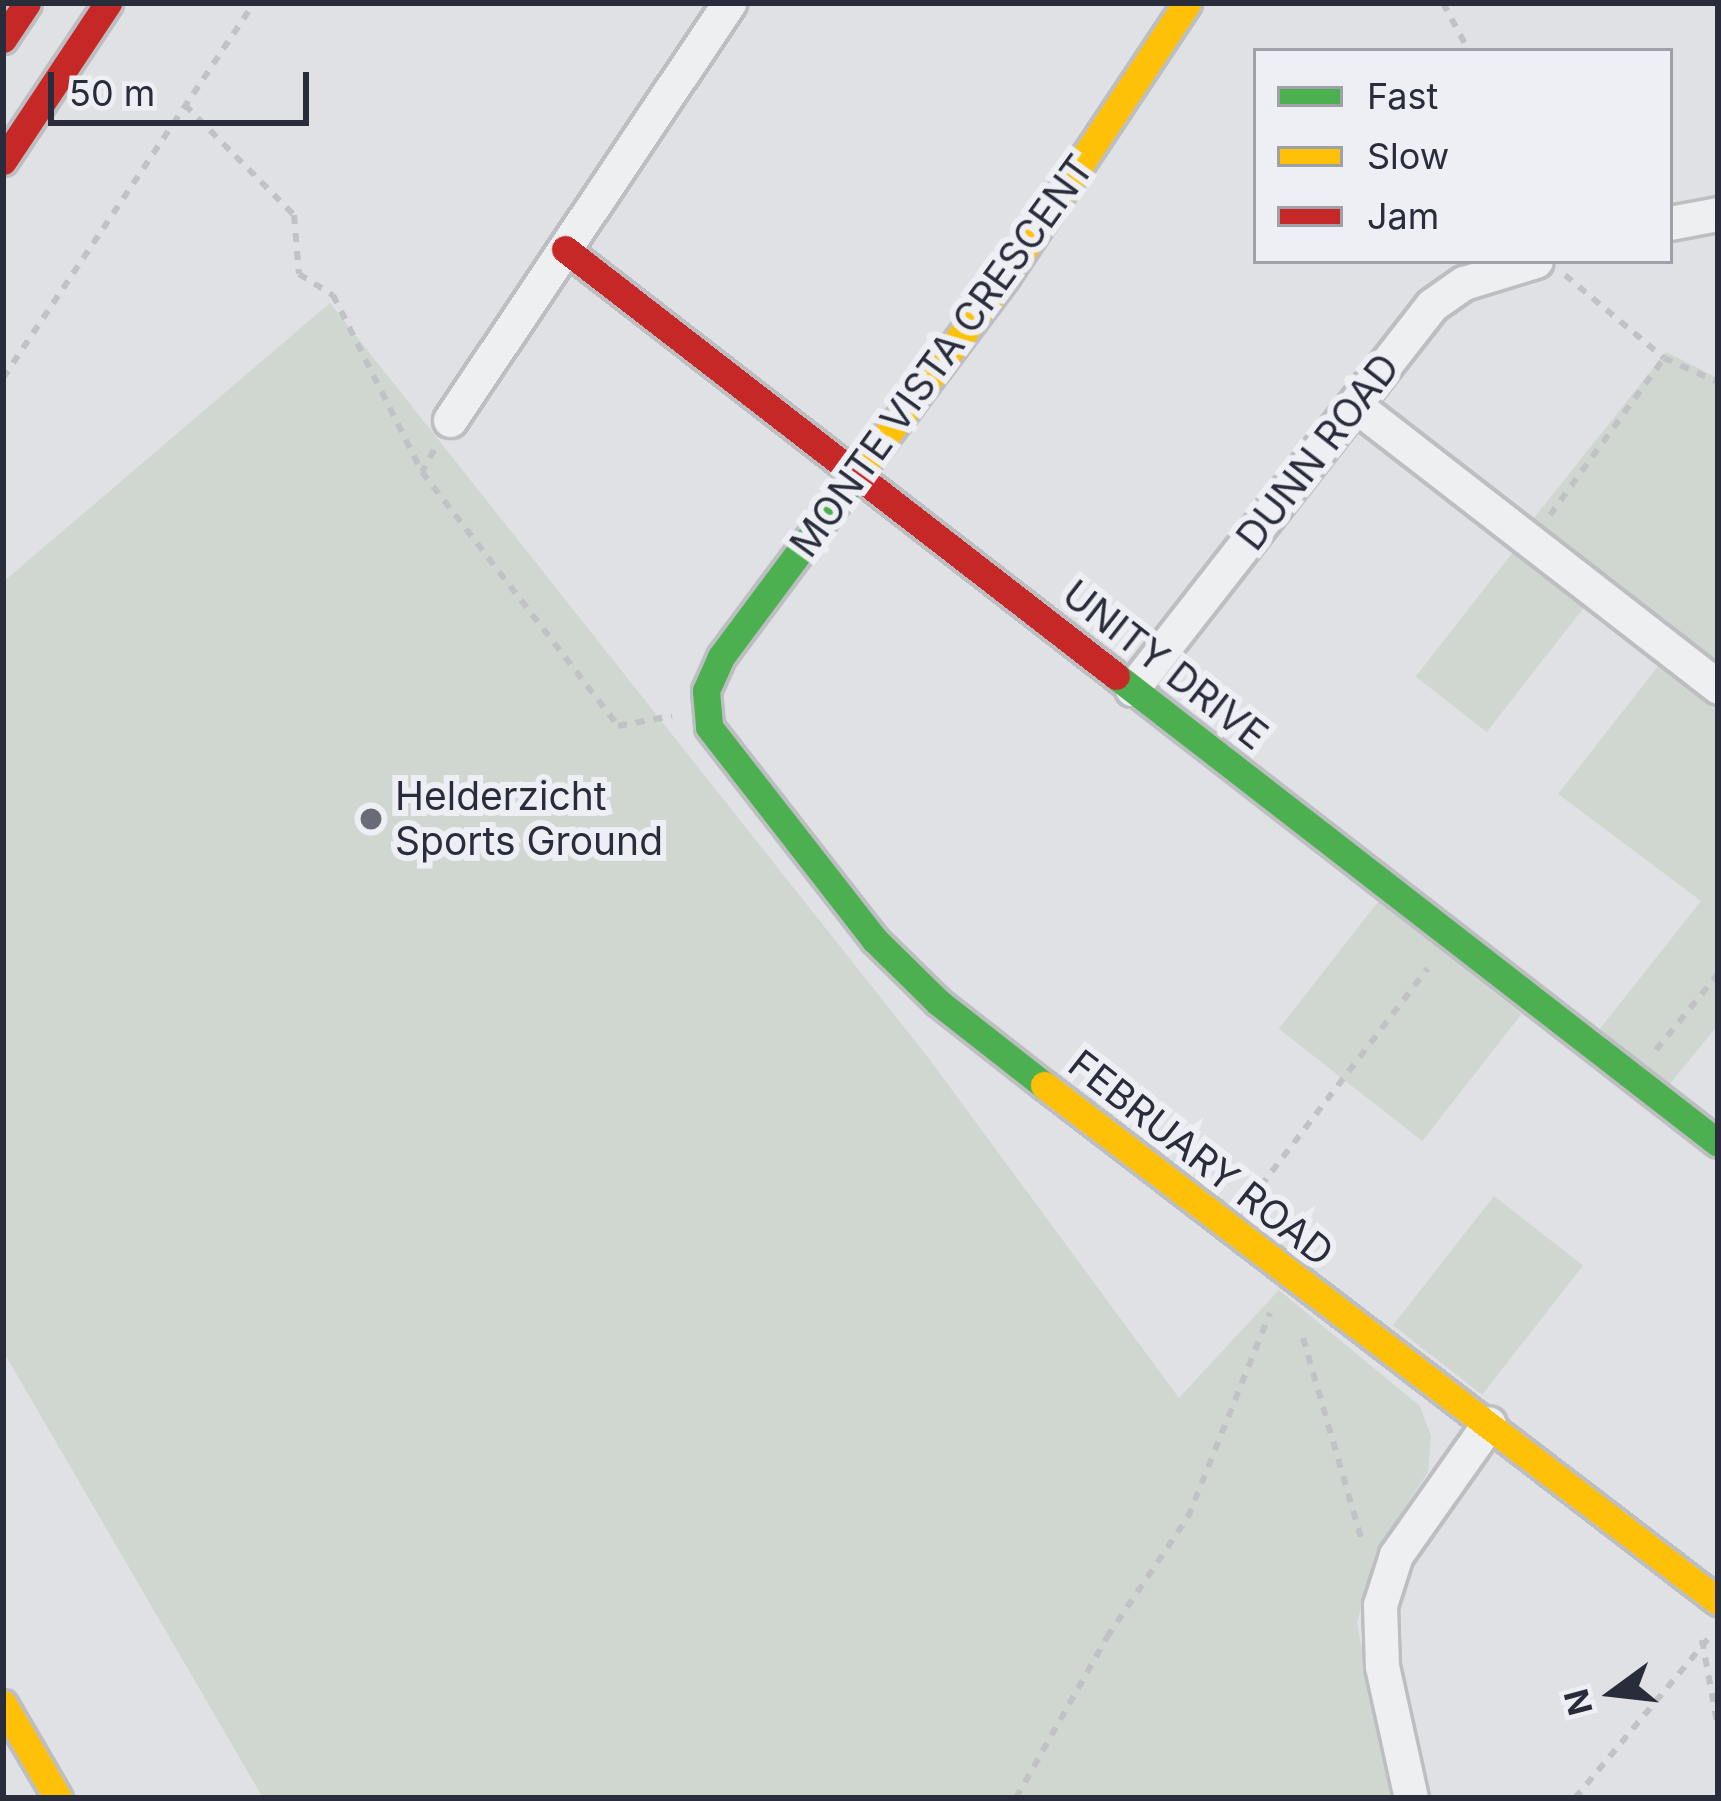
<!DOCTYPE html>
<html>
<head>
<meta charset="utf-8">
<style>
	body { margin:0 }
	#map { position:relative; width:1721px; height:1801px; overflow:hidden; background:#e0e1e4; font-family:Inter,sans-serif }
	div>[style] { position:absolute }
	[style*='--x'] { left:calc(var(--x)*1px); top:calc(var(--y)*1px); width:calc(var(--w)*1px); rotate:calc(var(--a)*1deg) }
	.green>* { inset:0; background:#cfd7d0; transform-origin:0 0 }
	.path>* { height:6px; margin-top:-3px; transform-origin:0; background:repeating-linear-gradient(90deg,#c1c2c6 0 9px,transparent 0 18px) }
	.roads { filter:drop-shadow(3px 0 #bdbec1) drop-shadow(-3px 0 #bdbec1) drop-shadow(0 3px #bdbec1) drop-shadow(0 -3px #bdbec1) }
	.street>* { height:33px; margin:-16.5px; padding:0 16.5px; transform-origin:16.5px; border-radius:16.5px; background:#eeeff1 }
	.fast>* { height:27px; margin:-13.5px; padding:0 13.5px; transform-origin:13.5px; border-radius:13.5px; background:#4caf50 }
	.slow>* { height:27px; margin:-13.5px; padding:0 13.5px; transform-origin:13.5px; border-radius:13.5px; background:#ffc107 }
	.jam>* { height:27px; margin:-13.5px; padding:0 13.5px; transform-origin:13.5px; border-radius:13.5px; background:#c62828 }
	.dots>* { width:33px; height:33px; translate:-50% -50%; box-sizing:border-box; border:6px solid #edeff4; border-radius:50% }
	span { translate:-50% -50%; white-space:nowrap; text-align:center; line-height:1.15; -webkit-text-stroke:12px #edeff4; paint-order:stroke }
	.street-label { font-size:39px; color:#292c3a }
	.poi-label { font-size:39px; color:#292c3a }
	.left { translate:0 -50%; text-align:left }
	.frame { position:absolute; inset:0; border:6px solid #292c3a; pointer-events:none }
	.legend { position:absolute; left:1253px; top:48px; width:420px; height:216px; box-sizing:border-box; background:#edeff4; border:3px solid #9fa1aa; margin:0; padding:15px 21px; list-style:none; font-size:36px; color:#292c3a }
	.legend li { display:flex; align-items:center; gap:24px; height:60px }
	.legend b { width:60px; border:3px solid #9fa1aa }
	.north { position:absolute; left:1553px; top:1633px; width:120px; height:120px; -webkit-text-stroke:9px #edeff4; paint-order:stroke; rotate:255deg; font-size:33px; font-weight:700; line-height:48px; text-align:center; color:#292c3a }
	.north::after { content:''; display:block; margin:auto; width:42px; height:54px; background:#292c3a; clip-path:polygon(50% 0,100% 100%,50% 72%,0 100%) }
	.scale { position:absolute; left:48px; top:72px; width:261px; height:54px; box-sizing:border-box; border:6px solid #292c3a; border-top:0; padding-left:15px; font-size:36px; line-height:42px; white-space:nowrap; color:#292c3a; -webkit-text-stroke:9px #edeff4; paint-order:stroke }
</style>
</head>
<body>
<div id="map">
	<div class="green">
		<i style="clip-path:polygon(330px 303px,927px 1056px,1179px 1398px,1279px 1290px,1420px 1406px,1431px 1436px,1428px 1472px,1375px 1554px,1357px 1623px,1391px 1798px,263px 1798px,3px 1351px,3px 582px)"></i>
		<i style="clip-path:polygon(1666px 352px,1718px 378px,1718px 681px,1526px 528px)"></i>
		<i style="left:1513px;top:552px;width:90px;height:158px;rotate:38deg"></i>
		<i style="clip-path:polygon(1659px 665px,1718px 711px,1718px 1025px,1669px 1085px,1599px 1030px,1701px 901px,1558px 794px)"></i>
		<i style="left:1378px;top:902px;width:182px;height:161px;rotate:38deg"></i>
		<i style="left:1494px;top:1196px;width:113px;height:164px;rotate:38deg"></i>
	</div>
	<div class="path">
		<i style="--x:1443;--y:3;--w:55;--a:61.6"></i>
		<i style="--x:185;--y:105;--w:155;--a:45.3"></i>
		<i style="--x:294;--y:215;--w:59;--a:85.2"></i>
		<i style="--x:299;--y:274;--w:40;--a:32"></i>
		<i style="--x:333;--y:295;--w:198;--a:63.3"></i>
		<i style="--x:1565;--y:275;--w:129;--a:40"></i>
		<i style="--x:1664;--y:358;--w:59;--a:24"></i>
		<i style="--x:3;--y:378;--w:451;--a:-56.2"></i>
		<i style="--x:434;--y:450;--w:25;--a:119"></i>
		<i style="--x:422;--y:472;--w:321;--a:52.3"></i>
		<i style="--x:618;--y:726;--w:55;--a:-10.5"></i>
		<i style="--x:1550;--y:515;--w:194;--a:-54"></i>
		<i style="--x:1656;--y:1050;--w:98;--a:-50.8"></i>
		<i style="--x:1250;--y:1200;--w:292;--a:-52.5"></i>
		<i style="--x:1303;--y:1338;--w:215;--a:73.8"></i>
		<i style="--x:1702;--y:1640;--w:89;--a:79.7"></i>
		<i style="--x:1016;--y:1798;--w:185;--a:-60.5"></i>
		<i style="--x:1107;--y:1637;--w:145;--a:-56"></i>
		<i style="--x:1188;--y:1517;--w:220;--a:-68.1"></i>
		<i style="--x:1575;--y:1798;--w:207;--a:-50.1"></i>
	</div>
	<div class="roads">
		<div class="street">
			<i style="--x:1670;--y:223;--w:49;--a:-10.6"></i>
			<i style="--x:1355;--y:405;--w:460;--a:37.8"></i>
			<i style="--x:450;--y:420;--w:502;--a:-56.21"></i>
			<i style="--x:1132;--y:689;--w:487;--a:-52"></i>
			<i style="--x:1432;--y:305;--w:39;--a:-35"></i>
			<i style="--x:1464;--y:283;--w:75;--a:-17"></i>
			<i style="--x:1411;--y:1798;--w:135;--a:-102.4"></i>
			<i style="--x:1382;--y:1666;--w:61;--a:-91.9"></i>
			<i style="--x:1380;--y:1605;--w:52;--a:-72.3"></i>
			<i style="--x:1396;--y:1555;--w:161;--a:-54.8"></i>
		</div>
		<div class="fast">
			<i style="--x:858;--y:473;--w:229;--a:126.7"></i>
			<i style="--x:721;--y:657;--w:37;--a:114"></i>
			<i style="--x:706;--y:691;--w:36;--a:85"></i>
			<i style="--x:709;--y:727;--w:270;--a:52.1"></i>
			<i style="--x:875;--y:940;--w:88;--a:44.5"></i>
			<i style="--x:938;--y:1002;--w:135;--a:38.1"></i>
			<i style="--x:1116;--y:676;--w:762;--a:37.8"></i>
		</div>
		<div class="slow">
			<i style="--x:858;--y:473;--w:245;--a:-53.1"></i>
			<i style="--x:1005;--y:277;--w:329;--a:-56.4"></i>
			<i style="--x:1044;--y:1085;--w:849;--a:37.44"></i>
			<i style="--x:3;--y:1704;--w:109;--a:59.7"></i>
		</div>
		<div class="jam">
			<i style="--x:3;--y:39;--w:43;--a:-56.3"></i>
			<i style="--x:3;--y:161;--w:190;--a:-56.4"></i>
			<i style="--x:565;--y:249;--w:697;--a:37.77"></i>
		</div>
	</div>
	<div class="dots">
		<i style="left:371px;top:819px;background:#696b76"></i>
	</div>
	<div class="street-label">
		<span style="left:942px;top:356px;rotate:-54deg">MONTE VISTA CRESCENT</span>
		<span style="left:1318px;top:452px;rotate:-52deg">DUNN ROAD</span>
		<span style="left:1165px;top:665px;rotate:38deg">UNITY DRIVE</span>
		<span style="left:1201px;top:1158px;rotate:38deg">FEBRUARY ROAD</span>
	</div>
	<div class="poi-label">
		<span class="left" style="left:395px;top:819px">Helderzicht<br>Sports Ground</span>
	</div>
	<div class="frame"></div>
	<ul class="legend">
	<li><b style="height:15px;background:#4caf50"></b>Fast</li>
	<li><b style="height:15px;background:#ffc107"></b>Slow</li>
	<li><b style="height:15px;background:#c62828"></b>Jam</li>
	</ul>
	<div class="north">N</div>
	<div class="scale">50 m</div>
</div>
</body>
</html>
